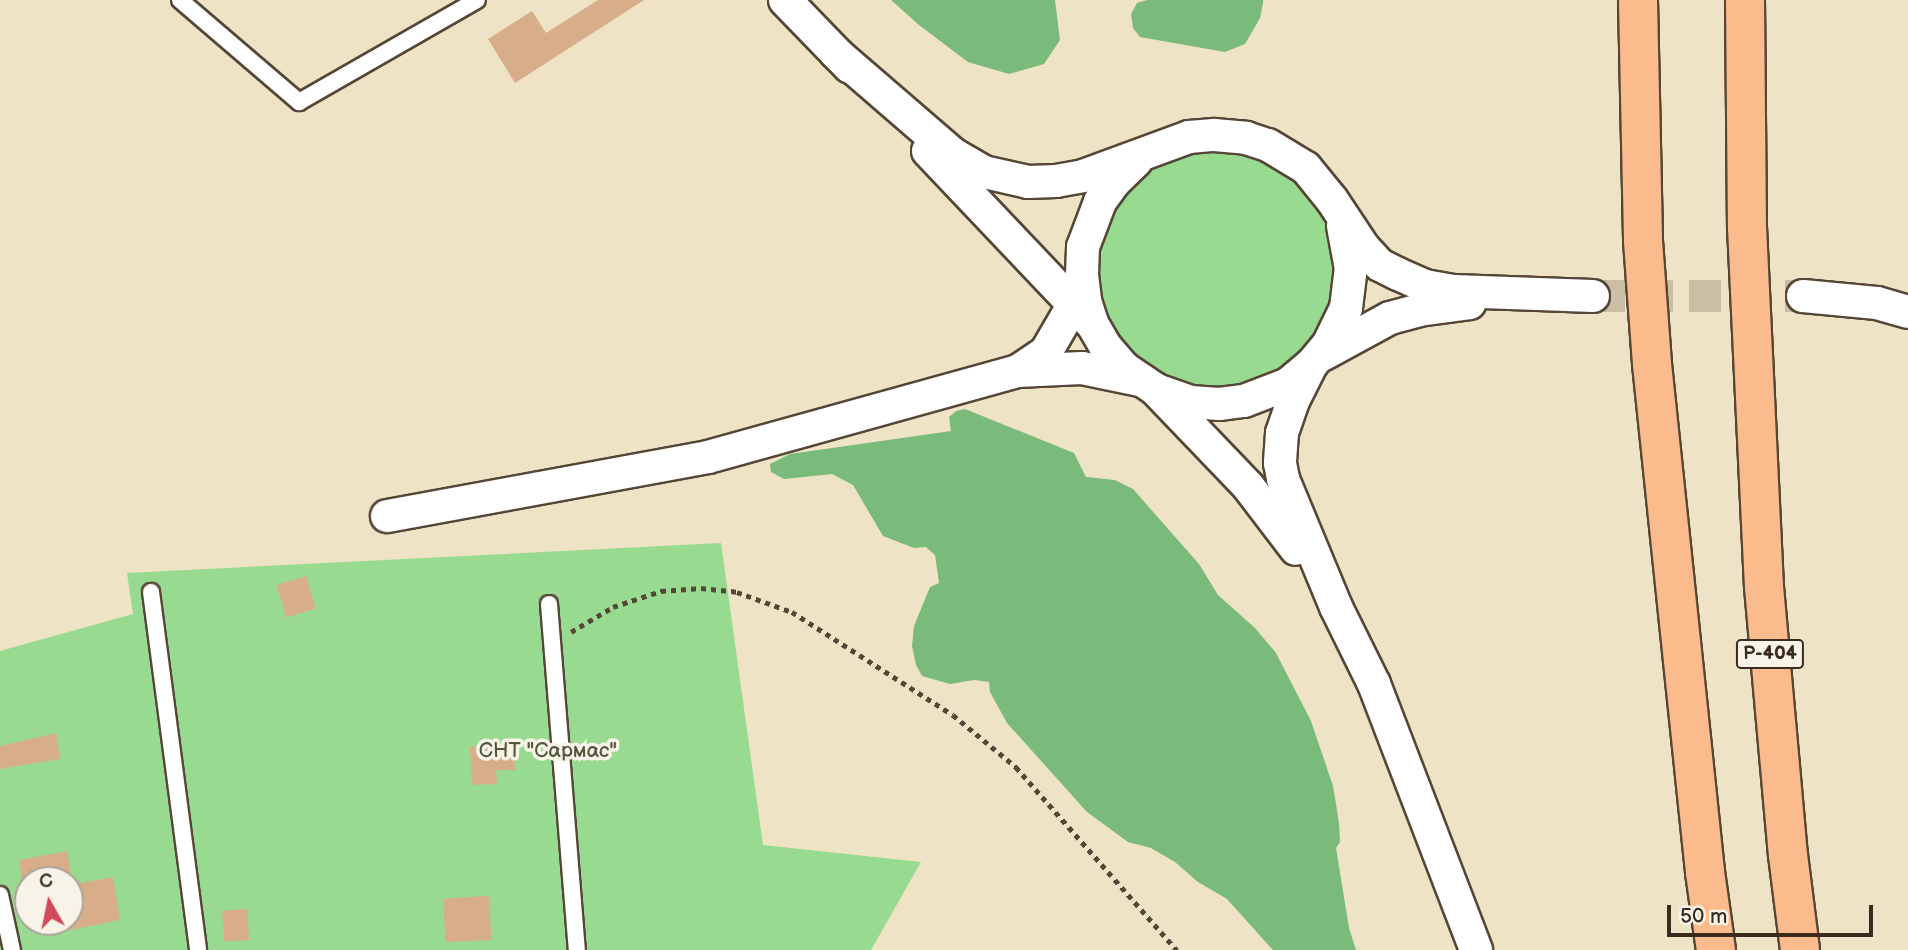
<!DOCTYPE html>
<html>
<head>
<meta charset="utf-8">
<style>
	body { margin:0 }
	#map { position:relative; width:1908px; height:950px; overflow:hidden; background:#eee3c5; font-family:"Balsamiq Sans",sans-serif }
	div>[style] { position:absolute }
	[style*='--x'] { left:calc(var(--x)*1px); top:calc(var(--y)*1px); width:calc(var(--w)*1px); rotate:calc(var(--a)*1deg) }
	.green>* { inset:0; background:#99da91 }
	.round { border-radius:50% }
	.forest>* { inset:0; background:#7aba7b }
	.building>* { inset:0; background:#d7ae89; transform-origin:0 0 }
	.street-tunnel>* { height:32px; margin-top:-16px; transform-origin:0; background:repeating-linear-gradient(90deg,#cabea4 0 32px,transparent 0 48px) }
	.path>* { height:4.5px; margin-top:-2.25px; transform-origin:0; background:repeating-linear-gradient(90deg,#564637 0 5px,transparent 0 10px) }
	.roads { filter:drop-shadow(2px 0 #564637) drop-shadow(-2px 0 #564637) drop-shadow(0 2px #564637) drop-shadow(0 -2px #564637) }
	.lane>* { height:16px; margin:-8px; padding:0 8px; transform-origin:8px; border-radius:8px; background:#fff }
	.street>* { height:32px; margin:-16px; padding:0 16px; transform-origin:16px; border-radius:16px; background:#fff }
	.highway>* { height:38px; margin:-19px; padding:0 19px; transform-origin:19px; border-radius:19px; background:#fbbb8d }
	span { translate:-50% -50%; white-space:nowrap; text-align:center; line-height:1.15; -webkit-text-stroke:7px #f7f3e8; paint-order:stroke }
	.shield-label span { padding:2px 5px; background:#f7f3e8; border:2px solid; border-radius:5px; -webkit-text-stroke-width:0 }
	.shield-label { font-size:19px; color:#3b2a1e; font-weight:700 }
	.park-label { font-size:21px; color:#52563b }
	.north { position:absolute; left:14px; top:866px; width:70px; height:70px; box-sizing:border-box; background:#f7f3e8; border:2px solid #aca397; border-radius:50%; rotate:351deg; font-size:19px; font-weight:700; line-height:28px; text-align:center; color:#3b2a1e }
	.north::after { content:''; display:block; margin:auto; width:24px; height:32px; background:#d1495b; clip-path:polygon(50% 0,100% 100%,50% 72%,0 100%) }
	.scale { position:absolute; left:1667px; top:905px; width:206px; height:32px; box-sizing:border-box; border:4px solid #3b2a1e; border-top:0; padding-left:9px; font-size:21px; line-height:24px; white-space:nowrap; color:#3b2a1e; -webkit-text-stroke:5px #f7f3e8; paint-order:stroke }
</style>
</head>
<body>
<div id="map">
	<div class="green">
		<i class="round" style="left:1098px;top:151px;width:236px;height:236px"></i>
		<i style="clip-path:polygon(evenodd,721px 543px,763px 845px,921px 862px,871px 950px,0 950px,0 651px,133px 614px,127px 573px,721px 543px,28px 880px,70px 880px,70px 922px,28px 922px,28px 880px)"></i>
	</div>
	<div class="forest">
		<i style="clip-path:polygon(891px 0,1055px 0,1060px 40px,1044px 64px,1009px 74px,968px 62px,919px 25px)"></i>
		<i style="clip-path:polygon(1147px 0,1263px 0,1263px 3px,1260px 18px,1245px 44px,1225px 52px,1140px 37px,1133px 28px,1131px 14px,1137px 3px)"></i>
		<i style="clip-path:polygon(965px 409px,1074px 453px,1086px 477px,1115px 480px,1133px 489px,1199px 564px,1218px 595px,1255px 628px,1276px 653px,1311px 721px,1333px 786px,1339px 823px,1340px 842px,1336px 848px,1349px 928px,1356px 950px,1273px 950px,1227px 899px,1198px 882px,1175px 862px,1151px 848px,1128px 842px,1087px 812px,1007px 723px,990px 692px,989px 682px,974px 680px,950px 684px,922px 676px,916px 665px,912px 646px,914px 626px,930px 587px,939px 583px,935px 555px,926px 547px,914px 548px,883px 536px,853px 485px,832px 474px,784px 479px,771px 472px,770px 464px,790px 454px,951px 431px,949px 417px,956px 411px)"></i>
	</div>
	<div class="building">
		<i style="clip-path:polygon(598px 0,644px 0,515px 83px,488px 39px,532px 11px,546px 33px)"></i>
		<i style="left:306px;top:576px;width:34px;height:31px;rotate:73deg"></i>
		<i style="clip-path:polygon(56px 733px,60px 759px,0 769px,0 746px)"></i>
		<i style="clip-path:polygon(514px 746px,515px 770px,496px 770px,497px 784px,472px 785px,470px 747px)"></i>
		<i style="clip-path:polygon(67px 851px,72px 880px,22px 880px,19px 860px)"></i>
		<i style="clip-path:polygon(113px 877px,120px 920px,70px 930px,70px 885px)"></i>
		<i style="left:489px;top:896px;width:44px;height:46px;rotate:87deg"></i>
		<i style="left:247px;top:909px;width:31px;height:25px;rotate:86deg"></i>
	</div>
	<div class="street-tunnel">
		<i style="--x:1593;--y:296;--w:210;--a:0"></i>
	</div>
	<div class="path">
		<i style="--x:571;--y:632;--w:49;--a:-30.8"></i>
		<i style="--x:613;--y:607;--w:51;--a:-18.4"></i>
		<i style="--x:661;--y:591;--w:40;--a:-4.3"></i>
		<i style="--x:701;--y:588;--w:36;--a:6"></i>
		<i style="--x:737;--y:592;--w:59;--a:20"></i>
		<i style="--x:792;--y:612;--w:191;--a:32.6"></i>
		<i style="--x:953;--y:715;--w:82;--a:39.5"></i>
		<i style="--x:1016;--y:767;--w:244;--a:48.7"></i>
	</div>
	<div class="roads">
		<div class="lane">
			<i style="--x:180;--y:0;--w:157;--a:40.6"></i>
			<i style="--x:299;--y:102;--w:205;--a:-29.8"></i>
			<i style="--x:151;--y:592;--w:361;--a:82.5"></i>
			<i style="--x:549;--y:604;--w:347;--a:85.4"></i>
			<i style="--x:0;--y:895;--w:56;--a:77.7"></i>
		</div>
		<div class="street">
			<i style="--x:785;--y:0;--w:93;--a:45.9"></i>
			<i style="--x:836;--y:53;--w:155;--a:40.8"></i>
			<i style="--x:953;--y:154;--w:36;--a:30"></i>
			<i style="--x:984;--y:172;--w:45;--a:12.8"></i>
			<i style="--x:1028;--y:182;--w:28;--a:-2"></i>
			<i style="--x:1056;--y:181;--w:27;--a:-10"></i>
			<i style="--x:1083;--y:176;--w:113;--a:-20.2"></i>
			<i style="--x:1189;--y:137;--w:25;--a:-5"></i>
			<i style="--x:1214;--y:135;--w:32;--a:5"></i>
			<i style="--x:1246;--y:138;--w:23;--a:18"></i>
			<i style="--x:1268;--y:145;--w:44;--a:31.2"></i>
			<i style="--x:1306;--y:168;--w:41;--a:50.9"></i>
			<i style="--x:1332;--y:200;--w:58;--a:56.3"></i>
			<i style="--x:1364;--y:248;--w:23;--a:47"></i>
			<i style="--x:1380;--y:265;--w:20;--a:27"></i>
			<i style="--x:1398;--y:274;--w:30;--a:24"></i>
			<i style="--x:1425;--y:286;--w:29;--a:10"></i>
			<i style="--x:1454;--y:291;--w:139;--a:2.1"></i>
			<i style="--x:928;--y:151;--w:236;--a:46.5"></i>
			<i style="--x:1136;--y:161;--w:29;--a:136"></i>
			<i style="--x:1115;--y:181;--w:26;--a:126"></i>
			<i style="--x:1100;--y:202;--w:48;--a:110.7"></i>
			<i style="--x:1083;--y:247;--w:28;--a:92"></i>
			<i style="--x:1082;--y:275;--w:26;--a:83"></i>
			<i style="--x:1085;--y:301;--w:25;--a:72"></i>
			<i style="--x:1093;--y:325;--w:24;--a:60"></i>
			<i style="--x:1105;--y:346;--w:29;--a:49"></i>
			<i style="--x:1124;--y:368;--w:37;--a:34"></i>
			<i style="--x:1155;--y:389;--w:134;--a:46.2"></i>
			<i style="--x:1248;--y:486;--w:79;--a:52.7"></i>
			<i style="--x:1803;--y:296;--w:74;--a:5.4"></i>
			<i style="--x:1877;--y:303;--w:32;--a:16"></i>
			<i style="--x:1322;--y:355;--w:77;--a:-28.6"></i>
			<i style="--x:1390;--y:318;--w:30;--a:-15"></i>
			<i style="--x:1419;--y:310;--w:51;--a:-7.8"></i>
			<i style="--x:1311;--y:365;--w:40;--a:116.6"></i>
			<i style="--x:1293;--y:401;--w:34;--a:109"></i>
			<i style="--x:1282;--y:433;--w:30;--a:94"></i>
			<i style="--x:1280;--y:463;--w:16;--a:79"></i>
			<i style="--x:1283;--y:479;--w:139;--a:67.5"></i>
			<i style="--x:1336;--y:607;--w:86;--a:63.7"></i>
			<i style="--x:1374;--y:684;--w:285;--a:69"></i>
			<i style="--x:1018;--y:371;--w:34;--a:-34"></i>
			<i style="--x:1046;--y:352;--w:64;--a:-59.8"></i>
			<i style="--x:1078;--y:297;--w:9;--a:-77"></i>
			<i style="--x:1159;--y:391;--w:34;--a:19"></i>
			<i style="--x:1191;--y:402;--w:28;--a:4"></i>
			<i style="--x:1219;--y:404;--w:25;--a:-7"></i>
			<i style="--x:1244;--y:401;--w:47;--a:-21.1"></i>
			<i style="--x:1288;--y:384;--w:30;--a:-40"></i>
			<i style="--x:1311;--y:365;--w:26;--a:-50"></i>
			<i style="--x:1328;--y:345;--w:41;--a:-64.1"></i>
			<i style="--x:1346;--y:308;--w:39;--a:-83"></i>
			<i style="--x:1351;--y:269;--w:44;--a:-100.5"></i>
			<i style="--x:387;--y:516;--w:326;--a:-10.4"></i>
			<i style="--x:708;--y:457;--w:322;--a:-15.5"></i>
			<i style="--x:1018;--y:371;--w:64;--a:-2.7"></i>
			<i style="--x:1082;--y:368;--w:58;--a:11.9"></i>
		</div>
		<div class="highway">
			<i style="--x:1638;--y:0;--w:241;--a:88.8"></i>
			<i style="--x:1643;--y:241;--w:123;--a:85.8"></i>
			<i style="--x:1652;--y:364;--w:511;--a:84.04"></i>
			<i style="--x:1705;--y:872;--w:79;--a:82"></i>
			<i style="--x:1745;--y:0;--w:227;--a:89.5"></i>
			<i style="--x:1747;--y:227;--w:360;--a:87.3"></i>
			<i style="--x:1764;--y:587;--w:269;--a:84.9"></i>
			<i style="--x:1788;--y:855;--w:96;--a:82.8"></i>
		</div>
	</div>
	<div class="shield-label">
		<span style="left:1770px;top:654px">Р-404</span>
	</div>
	<div class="park-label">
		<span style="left:548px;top:751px">СНТ "Сармас"</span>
	</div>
	<div class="north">С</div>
	<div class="scale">50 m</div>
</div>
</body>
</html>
